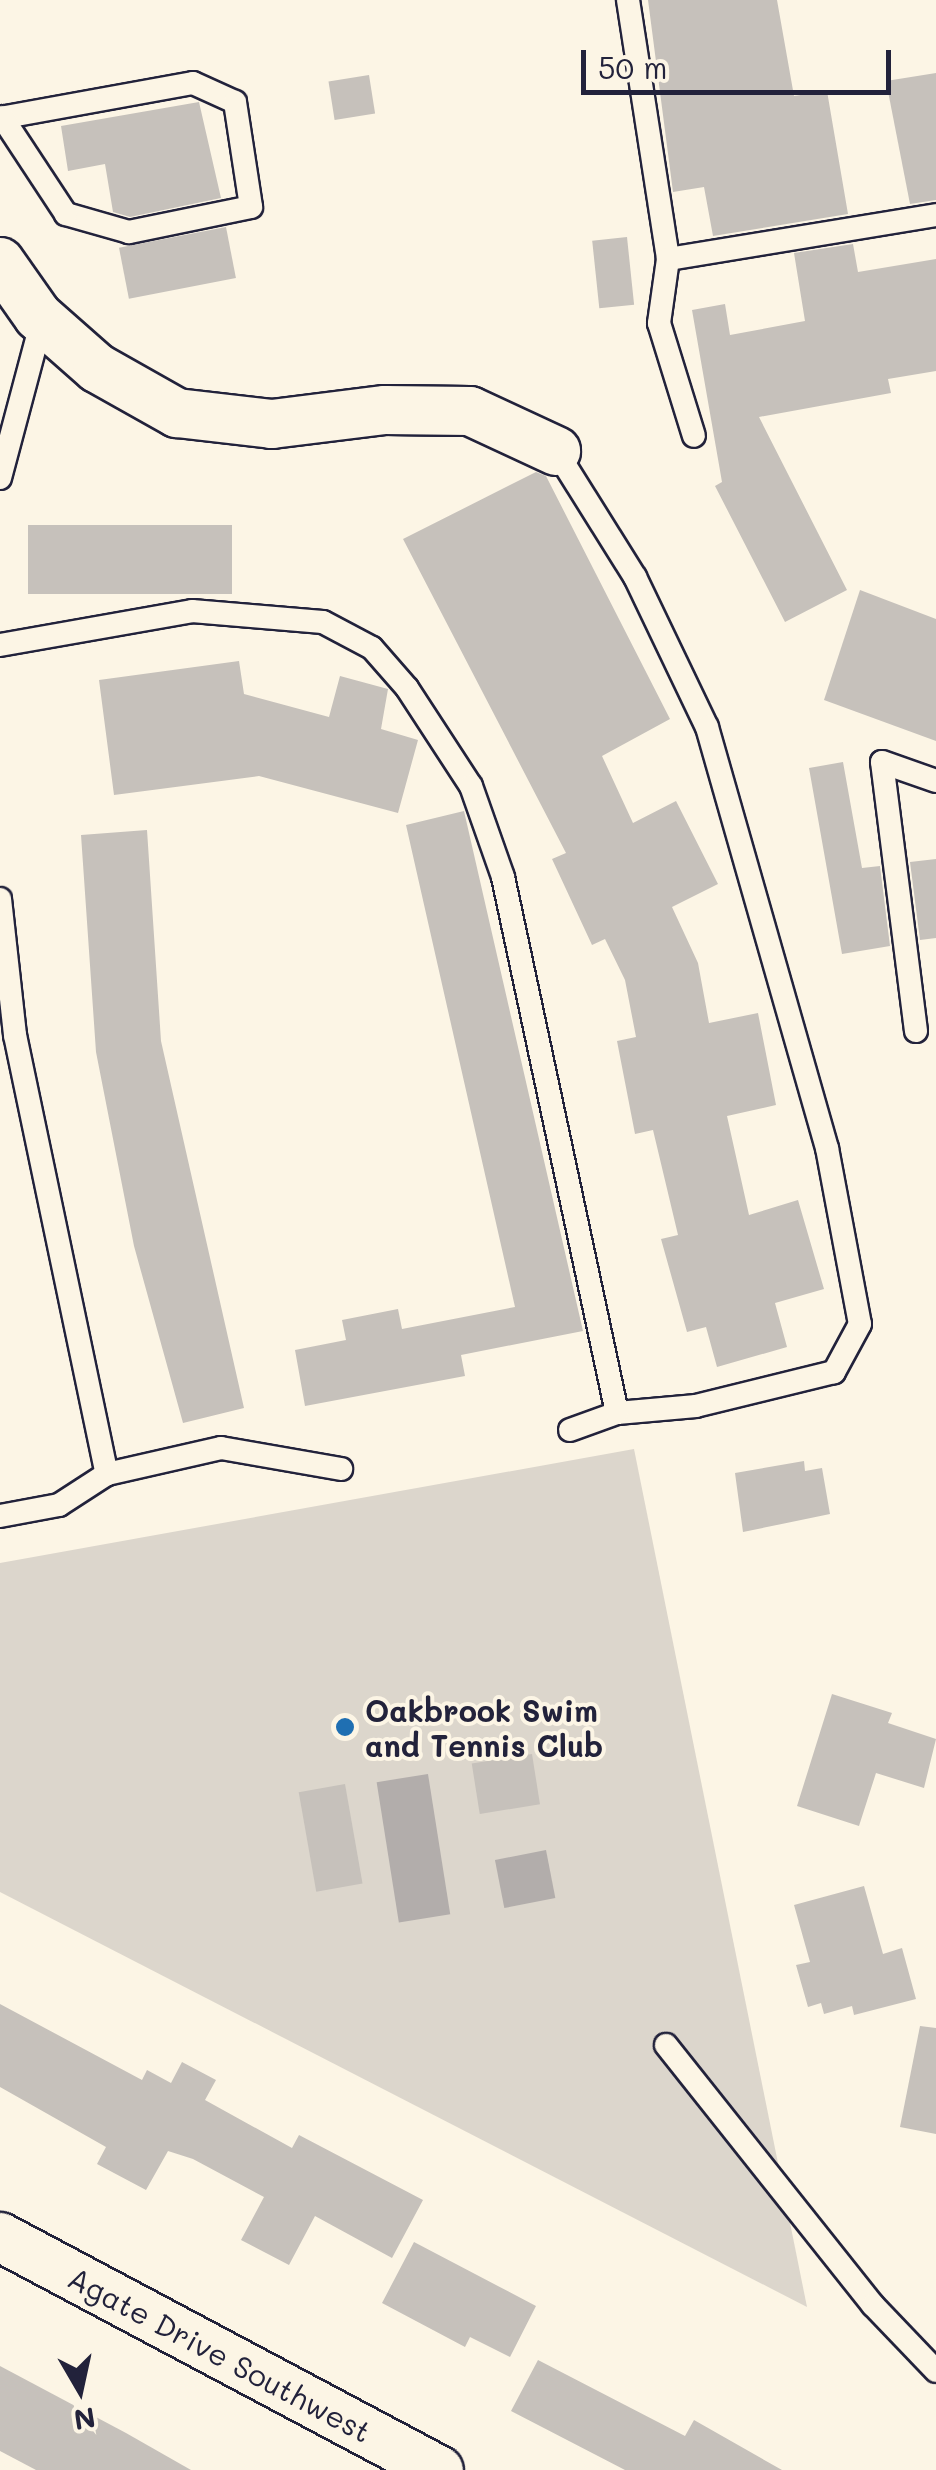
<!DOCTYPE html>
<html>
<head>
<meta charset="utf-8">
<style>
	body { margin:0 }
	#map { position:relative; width:936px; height:2470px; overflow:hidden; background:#fcf5e5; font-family:Mali,sans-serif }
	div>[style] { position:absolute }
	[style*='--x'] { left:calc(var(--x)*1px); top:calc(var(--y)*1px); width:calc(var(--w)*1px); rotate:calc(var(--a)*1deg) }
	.green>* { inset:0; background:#dcd6cc }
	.water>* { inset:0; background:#b2adab; transform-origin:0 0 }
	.building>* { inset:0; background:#c6c1bb; transform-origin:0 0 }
	.roads { filter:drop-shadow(2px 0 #22223b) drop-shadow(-2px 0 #22223b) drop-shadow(0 2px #22223b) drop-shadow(0 -2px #22223b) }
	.service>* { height:22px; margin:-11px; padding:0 11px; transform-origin:11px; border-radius:11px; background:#fcf5e5 }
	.minor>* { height:48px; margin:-24px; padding:0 24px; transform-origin:24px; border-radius:24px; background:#fcf5e5 }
	.dots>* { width:28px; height:28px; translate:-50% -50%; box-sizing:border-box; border:5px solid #fcf5e5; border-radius:50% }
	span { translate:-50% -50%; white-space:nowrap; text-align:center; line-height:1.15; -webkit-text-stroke:8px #fcf5e5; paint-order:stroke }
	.poi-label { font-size:30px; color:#22223b; font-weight:700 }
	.left { translate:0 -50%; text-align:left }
	.street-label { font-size:30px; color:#22223b }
	.north { position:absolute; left:30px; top:2340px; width:100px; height:100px; -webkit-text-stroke:8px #fcf5e5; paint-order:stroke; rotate:171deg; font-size:28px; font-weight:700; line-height:40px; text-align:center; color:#22223b }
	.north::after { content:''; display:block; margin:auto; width:35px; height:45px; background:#22223b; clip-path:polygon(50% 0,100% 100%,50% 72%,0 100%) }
	.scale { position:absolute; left:581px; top:50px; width:310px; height:45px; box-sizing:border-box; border:5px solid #22223b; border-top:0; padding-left:12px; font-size:30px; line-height:35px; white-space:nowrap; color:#22223b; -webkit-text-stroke:8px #fcf5e5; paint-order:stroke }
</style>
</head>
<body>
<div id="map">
	<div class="green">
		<i style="clip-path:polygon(634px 1449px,807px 2307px,0 1892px,0 1563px)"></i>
	</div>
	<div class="water">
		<i style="left:428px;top:1774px;width:142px;height:52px;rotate:81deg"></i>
		<i style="left:546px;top:1850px;width:49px;height:52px;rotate:79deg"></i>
	</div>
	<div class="building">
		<i style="clip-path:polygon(648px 0,777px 0,794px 96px,827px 91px,848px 214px,713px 236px,704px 187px,673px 192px)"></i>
		<i style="clip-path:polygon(936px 73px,936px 200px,910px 204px,886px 81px)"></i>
		<i style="left:369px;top:75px;width:39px;height:41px;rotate:81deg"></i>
		<i style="clip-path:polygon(199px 102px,221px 198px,130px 217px,113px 212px,105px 164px,68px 171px,61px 126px)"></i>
		<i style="left:226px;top:227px;width:52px;height:109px;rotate:79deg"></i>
		<i style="left:627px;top:237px;width:68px;height:35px;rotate:84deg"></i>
		<i style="clip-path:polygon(853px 244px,858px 272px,936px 259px,936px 371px,888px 379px,891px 393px,759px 417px,847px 590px,785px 622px,715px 486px,722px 482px,692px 310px,725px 304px,730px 335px,805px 321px,794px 253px)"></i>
		<i style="clip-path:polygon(536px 472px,546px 476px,670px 719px,602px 756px,633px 823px,676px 801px,718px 884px,672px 907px,698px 963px,709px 1023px,758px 1013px,776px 1105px,727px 1116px,749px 1215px,798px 1200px,824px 1289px,775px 1303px,787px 1347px,717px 1367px,706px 1327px,687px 1332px,661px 1239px,678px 1235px,653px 1130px,635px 1134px,617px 1041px,636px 1037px,625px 980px,605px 939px,592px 945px,552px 859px,566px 853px,403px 539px)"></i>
		<i style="left:28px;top:525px;width:204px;height:69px"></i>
		<i style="clip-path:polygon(860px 590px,936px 619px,936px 741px,824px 700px)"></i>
		<i style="clip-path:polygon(239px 661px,244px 694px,329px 717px,340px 676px,388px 689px,381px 729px,418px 740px,398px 813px,259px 776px,114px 795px,99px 680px)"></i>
		<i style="clip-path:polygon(843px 762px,862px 868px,880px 866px,890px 946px,842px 954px,809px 768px)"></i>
		<i style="clip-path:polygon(464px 811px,583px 1331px,461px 1355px,465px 1376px,305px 1406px,295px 1350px,346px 1340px,342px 1320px,398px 1309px,402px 1329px,515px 1307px,406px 825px)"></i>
		<i style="clip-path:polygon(147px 830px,161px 1041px,244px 1408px,183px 1423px,134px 1246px,96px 1052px,81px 835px)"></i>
		<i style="clip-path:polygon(936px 859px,936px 938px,920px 940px,910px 862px)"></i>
		<i style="clip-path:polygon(804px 1461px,805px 1471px,822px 1468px,830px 1514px,743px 1532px,735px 1473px)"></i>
		<i style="clip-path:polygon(832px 1694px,892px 1713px,888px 1723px,936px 1739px,924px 1788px,876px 1773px,859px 1826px,797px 1806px)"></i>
		<i style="left:532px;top:1754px;width:51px;height:61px;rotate:81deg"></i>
		<i style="left:345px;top:1784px;width:101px;height:47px;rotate:80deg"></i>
		<i style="clip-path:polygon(864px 1886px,883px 1954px,902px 1948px,916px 1999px,854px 2015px,852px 2006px,824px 2014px,821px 2003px,808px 2007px,796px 1965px,810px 1962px,794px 1905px)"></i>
		<i style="clip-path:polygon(0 2004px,142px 2080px,147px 2070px,171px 2083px,182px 2062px,216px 2080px,205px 2100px,292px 2148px,299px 2135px,423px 2200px,392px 2258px,315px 2216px,289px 2265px,241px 2240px,264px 2197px,193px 2159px,168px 2151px,146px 2190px,97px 2164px,106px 2147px,0 2087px)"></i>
		<i style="clip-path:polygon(920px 2026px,936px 2028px,936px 2134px,900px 2127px)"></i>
		<i style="clip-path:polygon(414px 2242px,536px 2306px,510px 2357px,470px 2337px,465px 2347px,382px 2303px)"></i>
		<i style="clip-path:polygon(538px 2360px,685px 2436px,694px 2420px,782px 2470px,625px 2470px,511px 2411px)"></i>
		<i style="clip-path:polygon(0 2366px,126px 2433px,191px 2470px,36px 2470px,0 2451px)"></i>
	</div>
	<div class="roads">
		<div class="service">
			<i style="--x:628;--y:0;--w:262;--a:81.2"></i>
			<i style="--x:668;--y:259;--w:272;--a:-9.3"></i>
			<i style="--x:0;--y:118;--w:196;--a:-10.3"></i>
			<i style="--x:193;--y:83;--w:46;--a:24.3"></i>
			<i style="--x:235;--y:102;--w:106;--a:81.3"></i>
			<i style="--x:251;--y:207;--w:125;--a:168.4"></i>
			<i style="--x:129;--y:232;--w:66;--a:-164.1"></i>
			<i style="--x:66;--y:214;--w:116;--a:-123.4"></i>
			<i style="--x:668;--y:259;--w:65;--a:98"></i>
			<i style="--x:659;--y:323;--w:118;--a:72.8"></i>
			<i style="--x:556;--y:451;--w:149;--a:57.9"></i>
			<i style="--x:635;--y:577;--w:166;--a:64.4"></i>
			<i style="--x:707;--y:727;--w:438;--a:74.1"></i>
			<i style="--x:827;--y:1148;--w:179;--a:79.4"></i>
			<i style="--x:860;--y:1324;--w:55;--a:118.4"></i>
			<i style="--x:834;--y:1372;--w:142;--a:166.2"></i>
			<i style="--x:696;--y:1406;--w:79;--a:174.9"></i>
			<i style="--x:617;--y:1413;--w:50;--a:160.1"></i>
			<i style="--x:0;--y:478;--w:163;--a:-75.1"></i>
			<i style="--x:0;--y:645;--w:195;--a:-10"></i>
			<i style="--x:192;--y:611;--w:131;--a:4.8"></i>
			<i style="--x:323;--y:622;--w:55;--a:28"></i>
			<i style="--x:372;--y:648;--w:53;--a:48.8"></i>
			<i style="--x:407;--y:688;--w:117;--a:56.9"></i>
			<i style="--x:471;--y:786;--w:96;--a:70.6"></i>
			<i style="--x:503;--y:877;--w:548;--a:77.99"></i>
			<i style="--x:0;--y:899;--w:137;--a:83.7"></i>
			<i style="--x:15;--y:1035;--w:449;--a:78.2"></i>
			<i style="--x:916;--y:1031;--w:271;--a:-97.2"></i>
			<i style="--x:882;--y:762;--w:57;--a:19.4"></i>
			<i style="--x:0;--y:1516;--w:60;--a:-10.6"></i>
			<i style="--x:59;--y:1505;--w:57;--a:-32.9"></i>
			<i style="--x:107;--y:1474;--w:117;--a:-12.8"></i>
			<i style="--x:221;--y:1448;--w:122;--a:9.9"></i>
			<i style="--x:666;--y:2045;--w:332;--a:51.5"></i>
			<i style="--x:873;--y:2305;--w:91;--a:46.3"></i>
		</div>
		<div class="minor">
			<i style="--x:0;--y:262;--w:66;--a:54.9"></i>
			<i style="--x:38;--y:316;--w:79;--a:41.4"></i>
			<i style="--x:97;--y:368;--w:92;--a:29.4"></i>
			<i style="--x:177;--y:413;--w:96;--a:6.6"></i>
			<i style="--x:272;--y:424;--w:114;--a:-7.1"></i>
			<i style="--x:385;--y:410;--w:85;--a:0.7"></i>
			<i style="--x:470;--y:411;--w:95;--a:24.9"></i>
			<i style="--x:0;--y:2237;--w:497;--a:28"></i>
		</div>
	</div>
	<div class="dots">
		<i style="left:345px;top:1727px;background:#1f6fb2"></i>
	</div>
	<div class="poi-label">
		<span class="left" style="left:365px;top:1727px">Oakbrook Swim<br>and Tennis Club</span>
	</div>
	<div class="street-label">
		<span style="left:220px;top:2354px;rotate:28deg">Agate Drive Southwest</span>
	</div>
	<div class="north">N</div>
	<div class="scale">50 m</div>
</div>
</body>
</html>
